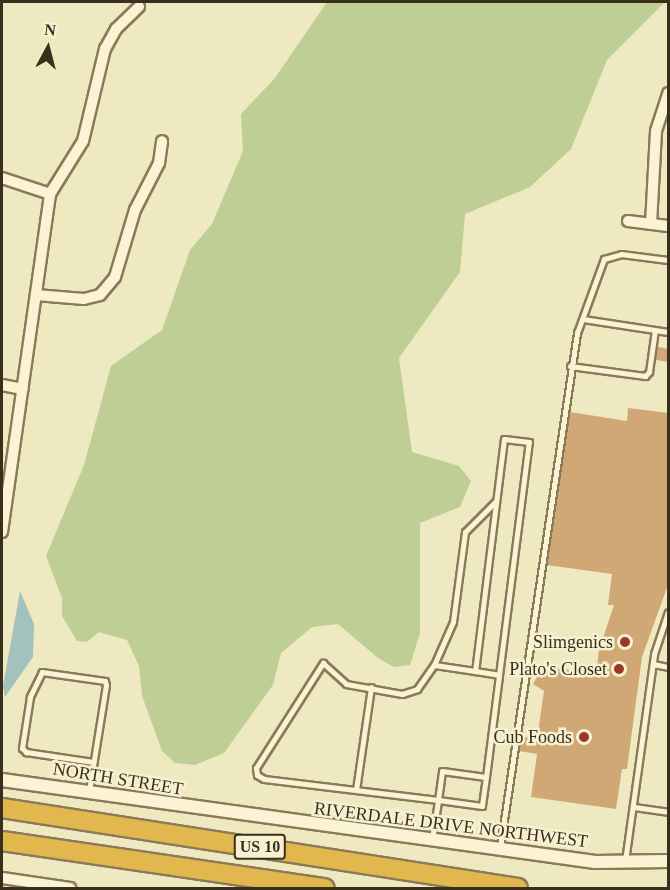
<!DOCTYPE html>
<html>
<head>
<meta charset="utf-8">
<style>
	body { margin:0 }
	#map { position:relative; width:670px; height:890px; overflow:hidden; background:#efe9c1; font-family:"Times New Roman",serif }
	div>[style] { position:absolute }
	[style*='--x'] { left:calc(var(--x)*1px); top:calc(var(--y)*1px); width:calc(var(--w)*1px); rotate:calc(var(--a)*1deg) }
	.green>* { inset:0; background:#bece95 }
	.water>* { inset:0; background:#a4c2bd }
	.building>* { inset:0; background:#cfa876 }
	.roads { filter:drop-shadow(2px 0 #8a7a58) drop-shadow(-2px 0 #8a7a58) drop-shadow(0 2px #8a7a58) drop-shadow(0 -2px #8a7a58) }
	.service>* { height:5px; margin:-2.5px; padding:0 2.5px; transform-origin:2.5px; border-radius:2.5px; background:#faf4d5 }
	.minor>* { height:10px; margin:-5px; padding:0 5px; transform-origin:5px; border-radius:5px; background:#faf4d5 }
	.tertiary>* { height:12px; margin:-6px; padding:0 6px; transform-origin:6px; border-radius:6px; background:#faf4d5 }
	.motorway>* { height:18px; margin:-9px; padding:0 9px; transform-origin:9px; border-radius:9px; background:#e2b84e }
	.dots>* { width:16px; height:16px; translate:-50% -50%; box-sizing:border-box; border:3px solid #f7f1d1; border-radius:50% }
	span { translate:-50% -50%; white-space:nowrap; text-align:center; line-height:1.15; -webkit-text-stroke:5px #f7f1d1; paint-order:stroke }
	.shield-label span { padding:2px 4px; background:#f7f1d1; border:2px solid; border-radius:4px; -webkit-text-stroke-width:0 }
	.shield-label { font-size:16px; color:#392f1d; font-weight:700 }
	.poi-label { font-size:18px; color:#392f1d }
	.right { translate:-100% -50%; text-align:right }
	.street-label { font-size:18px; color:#392f1d }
	.frame { position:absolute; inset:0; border:3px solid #392f1d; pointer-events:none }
	.north { position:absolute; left:18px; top:18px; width:60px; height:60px; -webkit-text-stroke:4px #f7f1d1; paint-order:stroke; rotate:7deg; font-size:16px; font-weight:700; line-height:24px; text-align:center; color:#392f1d }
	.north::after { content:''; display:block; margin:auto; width:21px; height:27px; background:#392f1d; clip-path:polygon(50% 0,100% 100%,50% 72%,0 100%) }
</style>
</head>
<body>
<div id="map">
	<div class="green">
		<i style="clip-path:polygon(327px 2px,665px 2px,607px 60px,571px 149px,530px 187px,465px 214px,460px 272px,399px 358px,412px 452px,459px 466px,471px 481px,460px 507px,420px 523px,420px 633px,410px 665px,394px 667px,378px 658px,338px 624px,312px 627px,281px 653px,273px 685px,224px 753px,195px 765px,175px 763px,162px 751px,142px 696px,139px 666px,127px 640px,99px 632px,87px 642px,77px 641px,62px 616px,62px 598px,46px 556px,84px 465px,111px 366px,162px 330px,190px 250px,212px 224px,243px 151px,241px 114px,275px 78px)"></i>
	</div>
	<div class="water">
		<i style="clip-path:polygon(20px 591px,34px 624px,33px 657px,5px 697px,3px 686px)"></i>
	</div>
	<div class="building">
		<i style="clip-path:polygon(658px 347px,669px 349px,669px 362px,656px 360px)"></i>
		<i style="clip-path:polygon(628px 408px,669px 413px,669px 582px,642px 657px,627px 769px,622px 769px,616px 809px,531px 797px,537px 754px,519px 751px,521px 736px,537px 739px,544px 691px,533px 684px,543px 666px,596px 674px,599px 650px,614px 605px,608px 605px,612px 574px,547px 565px,570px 412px,627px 421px)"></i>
	</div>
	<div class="roads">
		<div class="service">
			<i style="--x:583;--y:319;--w:86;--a:8.7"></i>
			<i style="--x:570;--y:366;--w:76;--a:7.6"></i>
			<i style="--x:645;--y:376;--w:6;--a:-45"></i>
			<i style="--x:649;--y:372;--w:42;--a:-81.9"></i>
			<i style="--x:653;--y:664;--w:15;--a:11"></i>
			<i style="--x:475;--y:671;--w:41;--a:-171.7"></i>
			<i style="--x:434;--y:665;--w:47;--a:-66.2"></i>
			<i style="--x:453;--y:622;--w:91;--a:-82.4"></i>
			<i style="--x:465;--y:532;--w:44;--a:-45"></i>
			<i style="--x:486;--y:777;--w:103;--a:-82.7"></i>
			<i style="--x:499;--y:675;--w:235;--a:-82.7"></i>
			<i style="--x:529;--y:442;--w:25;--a:-173"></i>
			<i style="--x:504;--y:439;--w:234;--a:97.1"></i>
			<i style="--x:475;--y:671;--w:24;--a:9"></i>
			<i style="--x:356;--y:790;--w:104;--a:-81.7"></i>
			<i style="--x:89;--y:791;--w:107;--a:-80.9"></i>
			<i style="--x:106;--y:685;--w:4;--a:-104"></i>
			<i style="--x:105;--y:681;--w:64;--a:-171.9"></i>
			<i style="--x:42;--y:672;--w:28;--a:116"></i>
			<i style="--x:30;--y:697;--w:52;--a:98.9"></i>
			<i style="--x:22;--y:748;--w:6;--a:45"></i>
			<i style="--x:26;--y:752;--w:68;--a:8.5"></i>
			<i style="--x:634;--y:807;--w:34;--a:8"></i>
			<i style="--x:432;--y:839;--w:39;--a:-81"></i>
			<i style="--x:438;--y:800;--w:29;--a:-82"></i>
			<i style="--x:442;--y:771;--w:44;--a:7.8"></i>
			<i style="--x:486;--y:777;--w:29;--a:98"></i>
			<i style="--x:482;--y:806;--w:44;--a:-172.2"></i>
			<i style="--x:438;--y:800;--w:175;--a:-173.1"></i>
			<i style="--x:264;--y:779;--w:8;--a:-150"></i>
			<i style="--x:257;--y:775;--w:7;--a:-98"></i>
			<i style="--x:256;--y:768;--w:125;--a:-57.5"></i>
			<i style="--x:323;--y:663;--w:31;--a:42"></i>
			<i style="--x:346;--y:684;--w:57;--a:10.1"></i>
			<i style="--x:402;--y:694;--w:16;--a:-18"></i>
			<i style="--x:417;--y:689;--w:29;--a:-55"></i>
			<i style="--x:500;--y:847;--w:520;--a:-81.48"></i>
			<i style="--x:577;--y:333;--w:79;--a:-70"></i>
			<i style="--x:604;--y:259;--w:18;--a:-16"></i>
			<i style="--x:621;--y:254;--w:47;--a:7.3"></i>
			<i style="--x:625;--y:861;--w:209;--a:-82"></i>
			<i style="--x:654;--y:654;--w:44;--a:-71.6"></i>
		</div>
		<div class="minor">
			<i style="--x:2;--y:178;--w:51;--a:18.4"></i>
			<i style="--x:628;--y:221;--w:40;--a:7.1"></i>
			<i style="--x:651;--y:224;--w:93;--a:-86.9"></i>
			<i style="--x:656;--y:131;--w:40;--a:-72"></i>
			<i style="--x:36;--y:295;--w:48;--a:4.8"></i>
			<i style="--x:84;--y:299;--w:16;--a:-14"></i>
			<i style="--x:100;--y:295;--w:23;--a:-50"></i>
			<i style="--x:115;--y:277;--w:70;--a:-73.4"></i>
			<i style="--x:135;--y:210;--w:53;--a:-62.9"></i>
			<i style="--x:159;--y:163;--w:22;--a:-82"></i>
			<i style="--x:2;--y:385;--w:21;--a:11"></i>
			<i style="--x:2;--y:532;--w:341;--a:-81.9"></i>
			<i style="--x:50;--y:194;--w:62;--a:-58.1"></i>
			<i style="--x:83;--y:141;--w:95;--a:-76.6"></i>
			<i style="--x:105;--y:49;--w:23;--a:-61"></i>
			<i style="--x:116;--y:29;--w:32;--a:-44"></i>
			<i style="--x:2;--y:878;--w:69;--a:8.4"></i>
		</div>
		<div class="tertiary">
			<i style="--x:2;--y:780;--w:599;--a:7.87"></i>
			<i style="--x:595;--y:862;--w:73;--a:-0.8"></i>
		</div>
		<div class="motorway">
			<i style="--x:2;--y:808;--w:522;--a:8.81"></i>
			<i style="--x:2;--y:841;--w:326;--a:8.3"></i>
		</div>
	</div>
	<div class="dots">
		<i style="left:625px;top:642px;background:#9b3726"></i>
		<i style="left:619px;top:669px;background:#9b3726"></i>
		<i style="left:584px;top:737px;background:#9b3726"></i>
	</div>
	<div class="shield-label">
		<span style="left:260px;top:847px">US 10</span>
	</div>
	<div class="poi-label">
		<span class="right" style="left:613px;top:642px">Slimgenics</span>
		<span class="right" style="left:607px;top:669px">Plato's Closet</span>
		<span class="right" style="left:572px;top:737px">Cub Foods</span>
	</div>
	<div class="street-label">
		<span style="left:118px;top:779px;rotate:9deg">NORTH STREET</span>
		<span style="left:451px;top:825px;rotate:7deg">RIVERDALE DRIVE NORTHWEST</span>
	</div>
	<div class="frame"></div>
	<div class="north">N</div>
</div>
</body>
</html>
